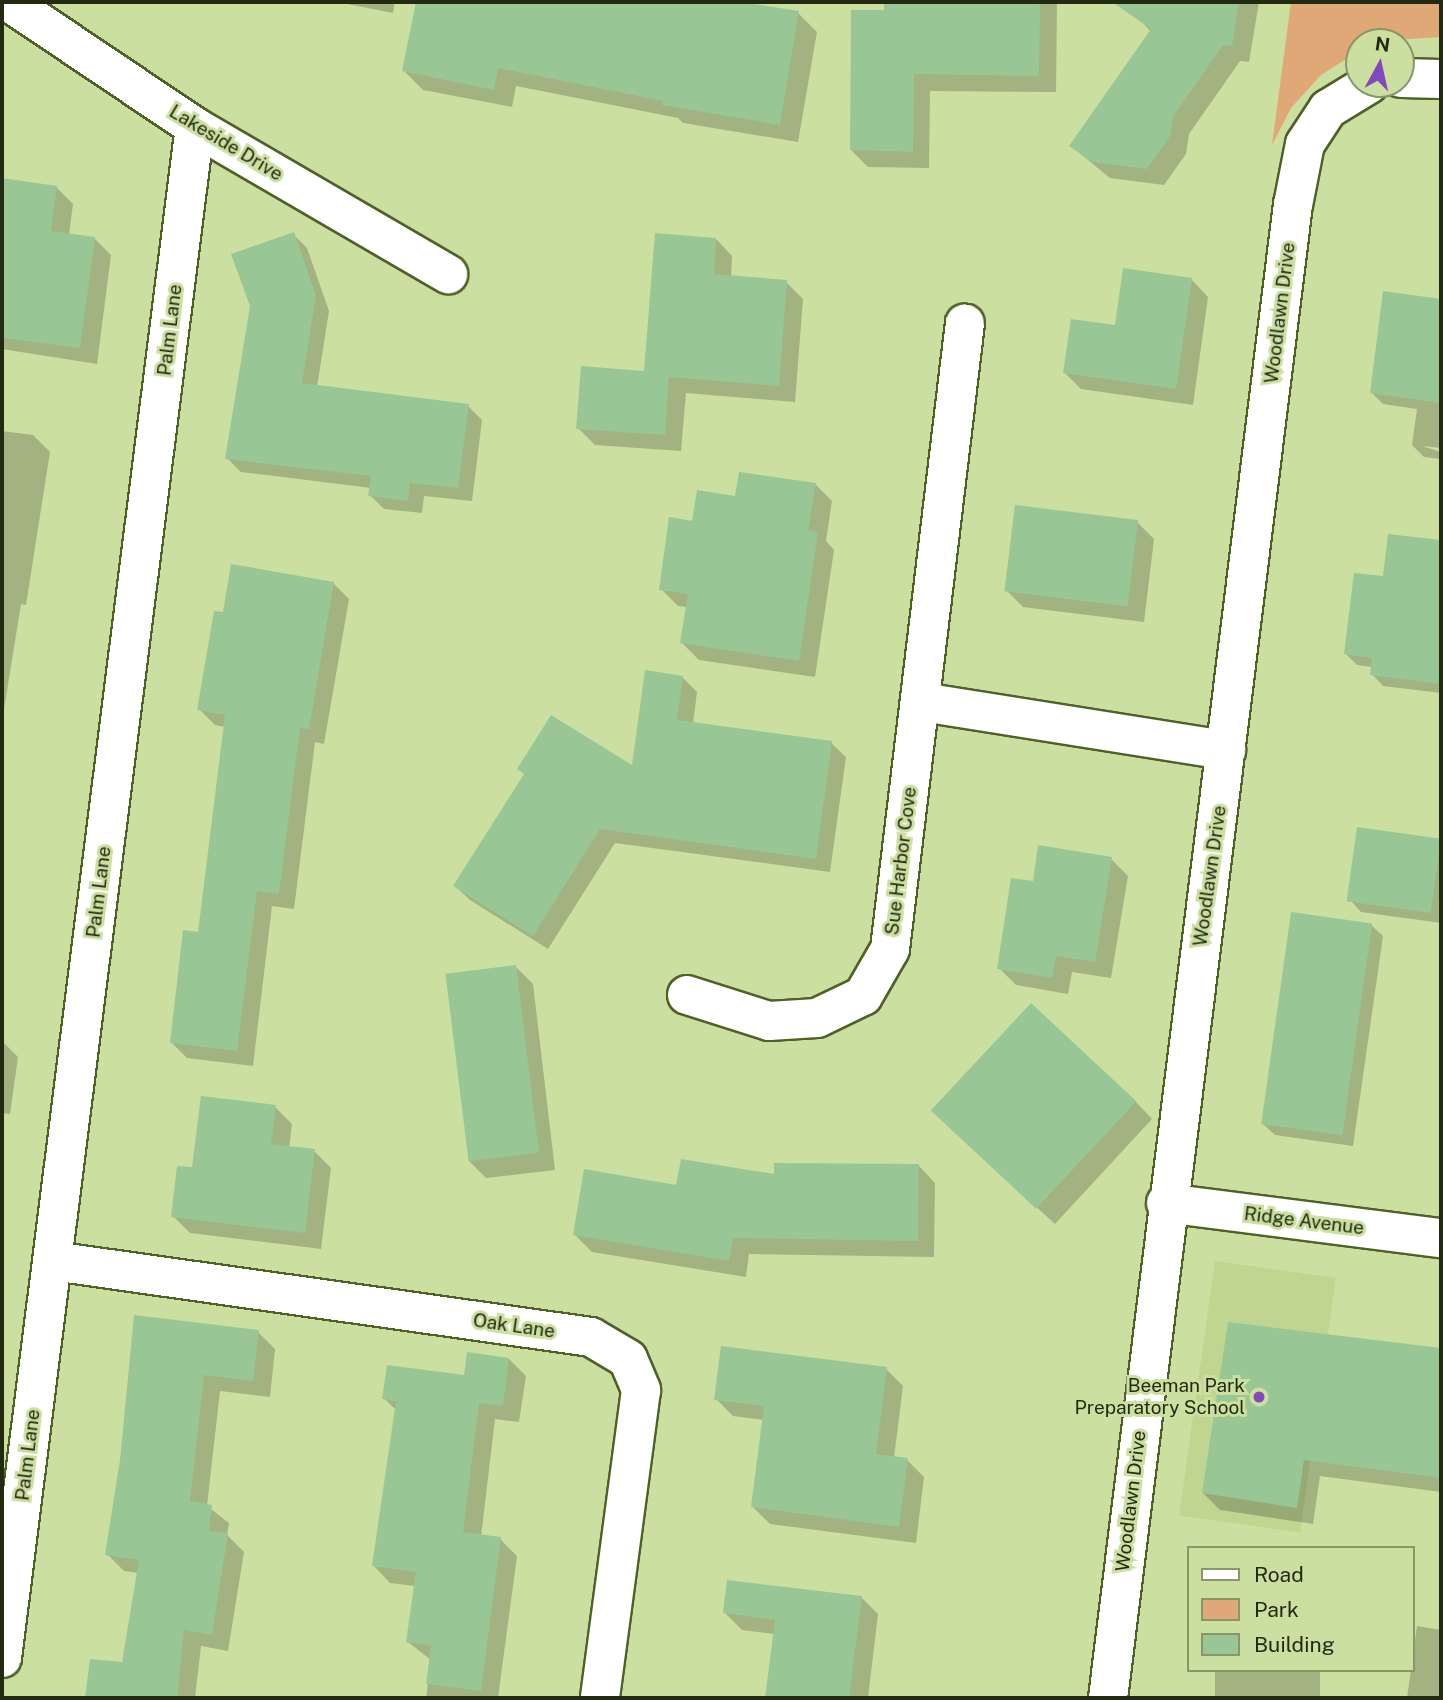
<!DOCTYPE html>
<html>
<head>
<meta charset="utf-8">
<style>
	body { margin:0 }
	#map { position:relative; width:1443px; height:1700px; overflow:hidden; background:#cbdfa1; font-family:"Public Sans",sans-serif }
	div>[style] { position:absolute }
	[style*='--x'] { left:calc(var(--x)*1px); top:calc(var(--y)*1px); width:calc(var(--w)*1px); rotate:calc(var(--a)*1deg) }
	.built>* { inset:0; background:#bfd590; transform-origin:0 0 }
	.green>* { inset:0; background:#dfa876 }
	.shadow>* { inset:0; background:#0003; transform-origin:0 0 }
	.building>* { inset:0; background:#98c795; transform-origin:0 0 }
	.roads { filter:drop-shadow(2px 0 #506127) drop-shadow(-2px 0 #506127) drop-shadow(0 2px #506127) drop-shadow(0 -2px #506127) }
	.minor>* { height:38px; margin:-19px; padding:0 19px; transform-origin:19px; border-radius:19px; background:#fff }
	.dots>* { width:19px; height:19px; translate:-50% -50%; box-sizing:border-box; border:4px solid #cbdfa1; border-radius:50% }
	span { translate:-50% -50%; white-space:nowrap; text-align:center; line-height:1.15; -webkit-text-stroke:6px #cbdfa1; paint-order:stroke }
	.street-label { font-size:19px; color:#232a12 }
	.poi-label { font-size:19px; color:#232a12 }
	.right { translate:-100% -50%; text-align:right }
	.frame { position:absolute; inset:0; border:4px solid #232a12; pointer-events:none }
	.legend { position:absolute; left:1187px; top:1546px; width:228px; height:126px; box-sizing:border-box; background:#cbdfa1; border:2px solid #889768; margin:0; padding:9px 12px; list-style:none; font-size:21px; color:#232a12 }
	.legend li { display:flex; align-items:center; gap:14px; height:35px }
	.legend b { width:35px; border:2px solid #889768 }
	.north { position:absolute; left:1345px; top:28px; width:70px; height:70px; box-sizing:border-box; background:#cbdfa1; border:2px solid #889768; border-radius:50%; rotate:8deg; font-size:19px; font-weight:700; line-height:28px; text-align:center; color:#232a12 }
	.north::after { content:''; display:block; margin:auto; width:24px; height:32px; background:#8249bf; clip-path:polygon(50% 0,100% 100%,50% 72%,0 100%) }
</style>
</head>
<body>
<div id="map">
	<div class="built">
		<i style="left:1215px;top:1261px;width:122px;height:257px;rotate:8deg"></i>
	</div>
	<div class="green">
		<i style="clip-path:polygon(1291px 2px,1441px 2px,1441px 37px,1359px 42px,1359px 51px,1321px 75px,1291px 108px,1272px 145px)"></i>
	</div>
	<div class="shadow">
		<i style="clip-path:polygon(337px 2px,395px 2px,393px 13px)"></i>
		<i style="clip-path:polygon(418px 2px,741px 2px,798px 13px,817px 32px,798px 142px,683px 123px,678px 118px,516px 86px,512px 107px,423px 90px,404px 71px)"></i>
		<i style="clip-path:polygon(886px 2px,1057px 2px,1056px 92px,930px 91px,929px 168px,868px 167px,851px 150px)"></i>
		<i style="clip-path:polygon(1140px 2px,1259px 2px,1249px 62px,1240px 61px,1189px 134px,1186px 154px,1164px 185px,1110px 178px,1071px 146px,1151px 32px,1138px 18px)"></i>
		<i style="clip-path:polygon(2px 180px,56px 187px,73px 204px,69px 235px,94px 238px,111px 255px,97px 364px,2px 349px)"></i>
		<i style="clip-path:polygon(293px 234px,307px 248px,329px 311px,317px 387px,468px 406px,482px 420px,472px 501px,424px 496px,422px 513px,384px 509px,370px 495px,371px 488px,241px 472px,227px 458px)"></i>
		<i style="clip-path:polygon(716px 239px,732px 256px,731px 278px,786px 282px,803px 299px,795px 402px,686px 393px,681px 451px,595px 445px,578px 428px,646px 373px)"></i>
		<i style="clip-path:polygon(1192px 280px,1208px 297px,1193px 405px,1081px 389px,1064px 372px,1116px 327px)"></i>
		<i style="clip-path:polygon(1385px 293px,1441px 301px,1441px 448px,1422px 446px,1441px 452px,1441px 459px,1424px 457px,1412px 445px,1417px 409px,1383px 404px,1371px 392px)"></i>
		<i style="clip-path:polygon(2px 431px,33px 435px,50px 452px,26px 605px,21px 604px,2px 722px)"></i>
		<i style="clip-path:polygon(815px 484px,832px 501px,826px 541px,834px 550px,815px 677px,699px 660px,682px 643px,687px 607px,678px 606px,661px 589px,737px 499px)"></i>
		<i style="clip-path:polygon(1137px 522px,1154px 539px,1144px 622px,1023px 607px,1006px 590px)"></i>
		<i style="clip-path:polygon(1389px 536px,1441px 542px,1441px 693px,1383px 686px,1372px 674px,1373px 667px,1357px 665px,1345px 653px,1384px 578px)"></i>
		<i style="clip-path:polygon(333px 583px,349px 599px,324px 744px,315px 742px,294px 909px,272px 906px,253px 1066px,187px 1058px,171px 1042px,199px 934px,225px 727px,215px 725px,199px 709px,225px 614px)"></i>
		<i style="clip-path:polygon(682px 677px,697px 692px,693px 724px,831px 743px,846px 757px,830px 872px,615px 843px,548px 949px,470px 900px,455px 886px,633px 768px)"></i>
		<i style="clip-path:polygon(1359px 829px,1441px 840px,1441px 923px,1361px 912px,1350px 900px)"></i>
		<i style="clip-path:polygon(1111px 859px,1128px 876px,1111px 978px,1072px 972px,1068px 994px,1016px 985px,999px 968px,1034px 883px)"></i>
		<i style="clip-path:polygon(1371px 925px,1383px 936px,1353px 1146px,1275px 1135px,1263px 1124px)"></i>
		<i style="clip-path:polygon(516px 967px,533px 984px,555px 1170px,486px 1178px,469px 1161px)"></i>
		<i style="clip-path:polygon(2px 1041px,18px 1057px,10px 1114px,2px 1113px)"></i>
		<i style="clip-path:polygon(1136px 1102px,1152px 1119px,1055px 1224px,950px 1128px)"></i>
		<i style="clip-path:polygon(275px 1107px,292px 1124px,289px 1148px,314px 1151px,331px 1168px,321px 1249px,190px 1233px,173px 1216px,194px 1169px)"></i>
		<i style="clip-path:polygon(919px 1166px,935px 1183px,934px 1257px,749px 1254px,746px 1277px,592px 1252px,575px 1235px,678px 1187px)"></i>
		<i style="clip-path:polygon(136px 1317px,258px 1332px,275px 1349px,270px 1397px,220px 1391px,207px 1506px,229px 1523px,227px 1535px,244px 1552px,228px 1651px,201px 1646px,195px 1698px,87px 1698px,91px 1661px,124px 1664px,139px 1573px,124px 1571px,107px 1554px,122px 1461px)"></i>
		<i style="clip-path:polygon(1229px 1324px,1441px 1350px,1441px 1492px,1320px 1476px,1313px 1524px,1220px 1510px,1203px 1493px)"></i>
		<i style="clip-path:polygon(509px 1359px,526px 1376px,519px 1422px,495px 1419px,481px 1537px,500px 1539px,517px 1556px,498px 1698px,426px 1698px,431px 1660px,408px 1642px,416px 1586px,390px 1583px,374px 1566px,397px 1411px,384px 1398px,466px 1377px)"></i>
		<i style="clip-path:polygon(886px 1369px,903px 1386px,894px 1458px,907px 1460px,924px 1477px,916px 1543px,770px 1524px,753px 1507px,764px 1420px,733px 1416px,716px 1399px)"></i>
		<i style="clip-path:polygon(861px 1597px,878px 1614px,868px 1698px,767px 1698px,775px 1634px,742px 1630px,725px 1613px)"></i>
		<i style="clip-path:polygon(1417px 1626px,1441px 1630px,1441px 1698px,1407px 1698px)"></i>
		<i style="left:1215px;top:1670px;width:105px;height:28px"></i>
	</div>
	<div class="building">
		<i style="clip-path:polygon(416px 2px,741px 2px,799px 11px,780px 125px,662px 105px,663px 101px,498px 68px,494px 90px,402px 71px)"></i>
		<i style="clip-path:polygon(884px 2px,1040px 2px,1039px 76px,914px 74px,913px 152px,850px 150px,851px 10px,884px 10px)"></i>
		<i style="clip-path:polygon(1112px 2px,1239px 2px,1232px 46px,1223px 45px,1173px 117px,1170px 136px,1147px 169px,1092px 162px,1069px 146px,1151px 29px)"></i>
		<i style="clip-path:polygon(2px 178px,57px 186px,51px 231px,95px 237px,80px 348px,2px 338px)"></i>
		<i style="clip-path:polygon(294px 232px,316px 296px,302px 383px,469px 404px,458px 488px,410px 483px,408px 501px,368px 496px,371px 476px,225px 459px,250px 306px,231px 254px)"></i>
		<i style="clip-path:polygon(655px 233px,716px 238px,714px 274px,787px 280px,779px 386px,669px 377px,665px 435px,576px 429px,581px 366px,644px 371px)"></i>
		<i style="clip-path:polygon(1123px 268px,1192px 278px,1176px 389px,1063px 373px,1071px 319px,1115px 325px)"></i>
		<i style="clip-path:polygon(1383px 291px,1441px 299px,1441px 403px,1370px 393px)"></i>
		<i style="clip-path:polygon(739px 472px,816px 483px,808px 530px,818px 532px,799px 661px,680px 643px,688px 594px,659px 590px,669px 517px,692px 521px,697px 490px,735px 496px)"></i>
		<i style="left:1015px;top:505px;width:124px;height:87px;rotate:7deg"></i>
		<i style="clip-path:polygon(1388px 534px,1441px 540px,1441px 684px,1370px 675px,1372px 658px,1344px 654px,1354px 573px,1383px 576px)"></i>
		<i style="clip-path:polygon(231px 564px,334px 582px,309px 729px,300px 728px,279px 894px,257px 891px,237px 1051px,170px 1043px,183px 930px,198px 932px,225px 715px,197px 710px,214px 611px,223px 612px)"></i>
		<i style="clip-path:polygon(645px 670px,683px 676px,677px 720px,832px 741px,816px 859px,600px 829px,533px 936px,453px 886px,524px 774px,517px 769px,551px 715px,632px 765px)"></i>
		<i style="left:1357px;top:827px;width:85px;height:75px;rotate:8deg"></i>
		<i style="clip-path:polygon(1038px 845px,1112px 857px,1095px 962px,1056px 956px,1052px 978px,997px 969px,1011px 878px,1033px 881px)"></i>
		<i style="left:1291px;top:912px;width:82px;height:214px;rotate:8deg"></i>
		<i style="left:516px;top:965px;width:189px;height:71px;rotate:83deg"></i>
		<i style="left:1031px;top:1003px;width:144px;height:147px;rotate:43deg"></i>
		<i style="clip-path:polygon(201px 1096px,276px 1105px,271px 1144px,315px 1149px,305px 1233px,171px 1217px,177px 1166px,192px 1167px)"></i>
		<i style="clip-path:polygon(681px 1159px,774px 1174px,774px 1163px,919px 1164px,918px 1241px,733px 1238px,729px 1261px,573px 1235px,584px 1169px,676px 1185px)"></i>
		<i style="clip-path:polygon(134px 1315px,259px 1330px,253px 1381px,204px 1375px,190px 1501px,212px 1505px,209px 1531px,228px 1533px,212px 1635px,184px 1630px,177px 1698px,85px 1698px,90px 1659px,122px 1662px,139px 1560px,105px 1555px,120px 1460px)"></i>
		<i style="clip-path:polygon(1228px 1322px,1441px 1348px,1441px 1478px,1304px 1460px,1297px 1508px,1202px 1493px)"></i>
		<i style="clip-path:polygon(721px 1346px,887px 1367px,876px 1454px,908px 1458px,899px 1527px,751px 1507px,764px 1406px,714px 1400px)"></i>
		<i style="clip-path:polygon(467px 1352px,509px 1358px,503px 1406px,479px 1403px,463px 1532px,501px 1537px,481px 1691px,426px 1684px,431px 1646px,406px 1642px,416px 1572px,372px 1566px,396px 1401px,382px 1399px,387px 1365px,464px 1375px)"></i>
		<i style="clip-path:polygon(727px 1580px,862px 1596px,849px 1698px,765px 1698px,775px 1620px,723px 1613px)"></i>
	</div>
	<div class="roads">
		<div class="minor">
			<i style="--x:9;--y:2;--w:224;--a:33.9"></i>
			<i style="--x:195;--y:127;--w:293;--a:30.2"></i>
			<i style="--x:1401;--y:78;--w:40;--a:1.4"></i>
			<i style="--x:922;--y:702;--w:308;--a:9"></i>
			<i style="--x:687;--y:995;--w:86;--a:17.6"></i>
			<i style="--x:769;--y:1021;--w:48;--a:-3.6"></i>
			<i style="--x:817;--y:1018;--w:51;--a:-25.6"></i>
			<i style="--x:863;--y:996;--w:54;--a:-60.1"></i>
			<i style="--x:890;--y:949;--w:630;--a:-83.17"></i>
			<i style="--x:1166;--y:1203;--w:277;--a:7.3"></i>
			<i style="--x:53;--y:1261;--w:543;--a:8.04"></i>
			<i style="--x:591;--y:1337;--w:43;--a:30.7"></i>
			<i style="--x:628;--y:1359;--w:34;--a:67"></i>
			<i style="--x:641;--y:1390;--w:311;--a:97.6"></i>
			<i style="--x:2;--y:1658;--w:1543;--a:-82.82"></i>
			<i style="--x:1108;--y:1698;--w:1504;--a:-82.94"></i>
			<i style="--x:1293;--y:205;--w:62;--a:-78.9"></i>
			<i style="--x:1305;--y:144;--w:42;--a:-56.7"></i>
			<i style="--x:1328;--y:109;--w:48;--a:-31.4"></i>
		</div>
	</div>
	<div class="dots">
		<i style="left:1259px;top:1397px;background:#8249bf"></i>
	</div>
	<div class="street-label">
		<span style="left:226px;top:143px;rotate:31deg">Lakeside Drive</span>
		<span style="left:1280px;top:313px;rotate:-83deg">Woodlawn Drive</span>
		<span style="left:170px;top:330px;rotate:-83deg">Palm Lane</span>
		<span style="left:901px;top:861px;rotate:-83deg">Sue Harbor Cove</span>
		<span style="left:1210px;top:876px;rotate:-82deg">Woodlawn Drive</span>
		<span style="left:99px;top:892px;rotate:-83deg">Palm Lane</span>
		<span style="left:1304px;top:1221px;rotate:7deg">Ridge Avenue</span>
		<span style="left:514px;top:1326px;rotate:8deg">Oak Lane</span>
		<span style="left:28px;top:1455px;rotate:-83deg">Palm Lane</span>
		<span style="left:1131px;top:1501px;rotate:-83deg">Woodlawn Drive</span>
	</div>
	<div class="poi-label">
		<span class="right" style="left:1245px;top:1397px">Beeman Park<br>Preparatory School</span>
	</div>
	<div class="frame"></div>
	<ul class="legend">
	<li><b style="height:9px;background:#fff"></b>Road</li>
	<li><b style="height:19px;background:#dfa876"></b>Park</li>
	<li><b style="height:19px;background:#98c795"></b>Building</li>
	</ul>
	<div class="north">N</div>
</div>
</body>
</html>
